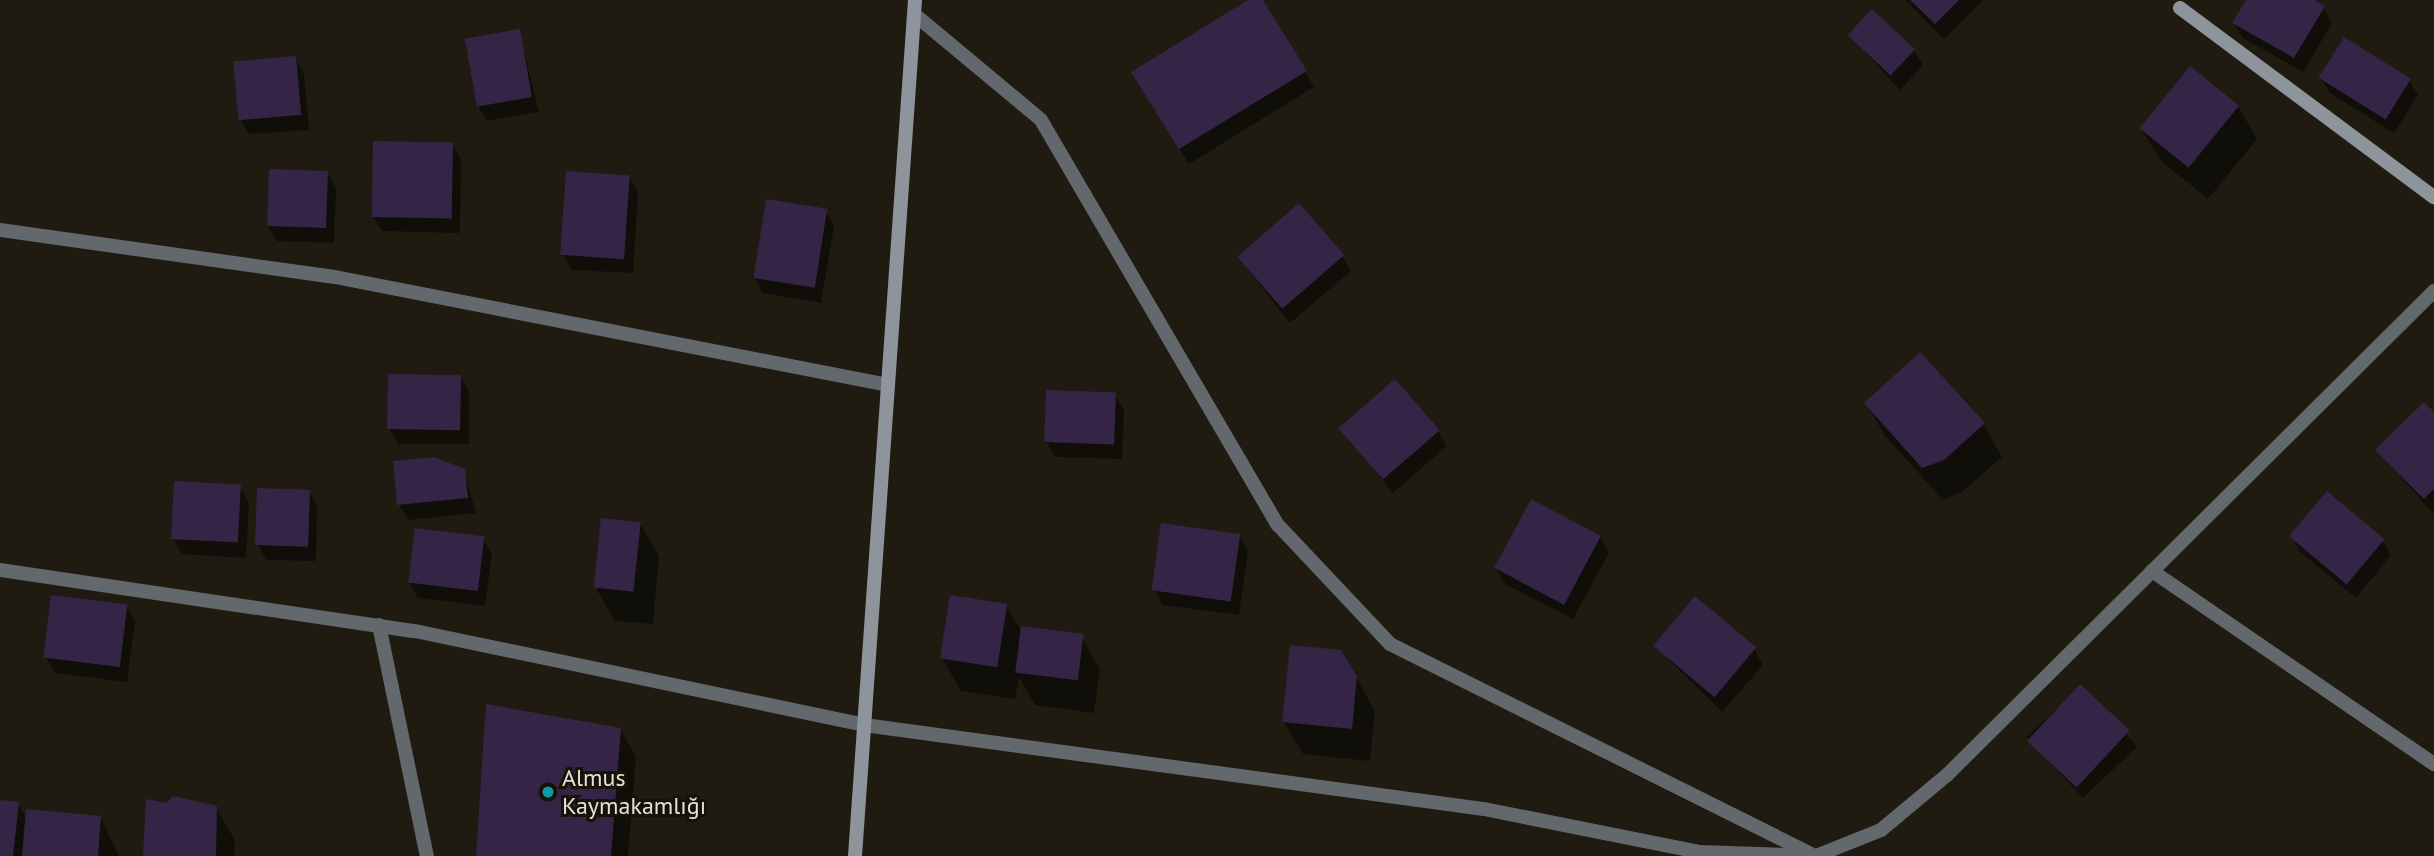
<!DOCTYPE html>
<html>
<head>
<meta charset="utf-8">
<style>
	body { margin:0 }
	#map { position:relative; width:2434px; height:856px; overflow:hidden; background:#1f1b10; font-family:"PT Sans",sans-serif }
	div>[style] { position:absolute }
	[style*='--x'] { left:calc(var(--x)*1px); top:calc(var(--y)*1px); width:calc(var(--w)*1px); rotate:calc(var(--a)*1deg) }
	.shadow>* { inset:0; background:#0007; transform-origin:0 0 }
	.building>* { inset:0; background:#342547; transform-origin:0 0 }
	.street>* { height:14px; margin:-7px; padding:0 7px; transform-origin:7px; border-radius:7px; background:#63686d }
	.secondary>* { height:14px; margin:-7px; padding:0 7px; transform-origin:7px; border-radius:7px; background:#8d949c }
	.dots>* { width:19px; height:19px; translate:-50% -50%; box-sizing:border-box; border:4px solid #161207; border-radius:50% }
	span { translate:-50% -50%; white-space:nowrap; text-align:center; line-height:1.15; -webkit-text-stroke:6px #161207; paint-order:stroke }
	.poi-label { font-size:24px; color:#e3e0d8 }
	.left { translate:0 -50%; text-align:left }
</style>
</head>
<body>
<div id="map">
	<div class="shadow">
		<i style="clip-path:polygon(1252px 0,1261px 0,1314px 87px,1189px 164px,1142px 88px)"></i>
		<i style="clip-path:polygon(1905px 0,1983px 0,1944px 39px)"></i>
		<i style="clip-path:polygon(2248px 0,2310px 0,2323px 7px,2332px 23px,2303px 72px,2243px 38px,2234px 23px)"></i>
		<i style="clip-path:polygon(519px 31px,539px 112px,487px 121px,478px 106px)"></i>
		<i style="clip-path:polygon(1850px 36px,1914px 50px,1923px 65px,1900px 90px)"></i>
		<i style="clip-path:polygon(295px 58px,304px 73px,309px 130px,249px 134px,240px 119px)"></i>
		<i style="clip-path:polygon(2321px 78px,2409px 80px,2418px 95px,2394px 133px,2330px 93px)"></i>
		<i style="clip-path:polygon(2238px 106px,2257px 139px,2208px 199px,2160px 160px,2141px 128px)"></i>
		<i style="clip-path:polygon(452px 144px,461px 159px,460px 233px,382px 231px,373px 216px)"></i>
		<i style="clip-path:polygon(327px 172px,336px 188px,334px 243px,277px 241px,268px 226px)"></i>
		<i style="clip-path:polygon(629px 177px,638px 192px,633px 273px,572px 270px,563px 255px)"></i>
		<i style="clip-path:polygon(825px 211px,834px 226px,821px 303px,763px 293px,754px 277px)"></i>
		<i style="clip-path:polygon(1342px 256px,1351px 271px,1290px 323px,1238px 257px)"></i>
		<i style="clip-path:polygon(460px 376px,469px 392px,469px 444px,398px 444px,389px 428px)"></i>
		<i style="clip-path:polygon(1115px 395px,1124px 410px,1122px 459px,1055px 457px,1046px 441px)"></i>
		<i style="clip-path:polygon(1866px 403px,1983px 424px,2002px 457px,1962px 492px,1943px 500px,1885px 436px)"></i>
		<i style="clip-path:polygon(2434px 414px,2434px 512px,2433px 513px,2377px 450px)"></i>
		<i style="clip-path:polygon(1341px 429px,1438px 431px,1447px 446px,1393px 493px)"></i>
		<i style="clip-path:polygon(464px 471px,476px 513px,408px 520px,399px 504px)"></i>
		<i style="clip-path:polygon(240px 487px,249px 502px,246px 558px,182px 554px,173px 539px)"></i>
		<i style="clip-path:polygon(309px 491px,317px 507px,316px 561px,266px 560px,258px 544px)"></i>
		<i style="clip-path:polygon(640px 523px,659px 556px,653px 624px,615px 621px,596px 588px)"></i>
		<i style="clip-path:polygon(1239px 535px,1248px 551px,1239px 615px,1163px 605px,1154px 589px)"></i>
		<i style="clip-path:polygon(2291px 536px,2382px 540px,2391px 555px,2356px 598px,2300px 552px)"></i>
		<i style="clip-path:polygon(1600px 537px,1609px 553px,1573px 619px,1505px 584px,1496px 568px)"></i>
		<i style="clip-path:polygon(483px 539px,492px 554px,485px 606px,418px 598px,409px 582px)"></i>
		<i style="clip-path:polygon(1006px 605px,1022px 632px,1081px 636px,1100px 669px,1094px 713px,1035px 705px,1019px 677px,1015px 699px,961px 691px,942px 658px)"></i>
		<i style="clip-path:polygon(126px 606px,135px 621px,127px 682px,55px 673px,46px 658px)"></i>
		<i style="clip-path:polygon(1655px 646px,1754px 649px,1763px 665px,1722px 712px)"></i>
		<i style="clip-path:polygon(1356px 677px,1375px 711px,1370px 761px,1303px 754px,1284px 722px)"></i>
		<i style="left:2081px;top:686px;width:83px;height:75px;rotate:47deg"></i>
		<i style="clip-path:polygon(620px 729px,636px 756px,628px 856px,478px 856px)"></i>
		<i style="clip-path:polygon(0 802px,18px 804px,27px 819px,100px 817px,119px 856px,0 856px)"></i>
		<i style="clip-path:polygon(167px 805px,215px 807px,235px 840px,234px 856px,145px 856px)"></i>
	</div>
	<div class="building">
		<i style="clip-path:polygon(1248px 0,1263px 0,1307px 71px,1179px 149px,1131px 72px)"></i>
		<i style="clip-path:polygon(1910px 0,1959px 0,1935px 24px)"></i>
		<i style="clip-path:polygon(2246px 0,2314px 0,2325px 6px,2294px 58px,2232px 23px)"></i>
		<i style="left:1872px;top:9px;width:59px;height:36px;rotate:43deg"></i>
		<i style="left:520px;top:29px;width:69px;height:56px;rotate:80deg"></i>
		<i style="left:2344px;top:37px;width:79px;height:48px;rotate:32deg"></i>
		<i style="left:296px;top:56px;width:59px;height:63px;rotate:85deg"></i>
		<i style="left:2190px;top:66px;width:63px;height:80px;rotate:39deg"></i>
		<i style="left:373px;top:141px;width:80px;height:76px;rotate:1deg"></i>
		<i style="left:269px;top:169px;width:59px;height:57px;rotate:2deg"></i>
		<i style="left:566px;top:171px;width:64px;height:84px;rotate:4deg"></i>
		<i style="left:766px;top:199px;width:62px;height:80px;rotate:9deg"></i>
		<i style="left:1299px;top:203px;width:69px;height:82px;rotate:49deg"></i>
		<i style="clip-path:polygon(1920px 352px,1985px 423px,1944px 460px,1922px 468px,1864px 403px)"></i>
		<i style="left:388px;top:374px;width:73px;height:55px;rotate:1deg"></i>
		<i style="left:1395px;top:379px;width:68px;height:75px;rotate:49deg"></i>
		<i style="left:1046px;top:390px;width:70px;height:52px;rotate:2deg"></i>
		<i style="clip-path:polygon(2424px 402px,2434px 412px,2434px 489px,2424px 499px,2375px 450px)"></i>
		<i style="clip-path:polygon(434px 457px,465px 469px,468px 498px,397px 505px,393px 461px)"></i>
		<i style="left:174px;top:481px;width:67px;height:58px;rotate:3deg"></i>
		<i style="left:257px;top:488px;width:53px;height:57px;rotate:2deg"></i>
		<i style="left:2327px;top:491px;width:75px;height:59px;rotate:40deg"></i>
		<i style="left:1531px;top:499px;width:79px;height:78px;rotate:28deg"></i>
		<i style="left:601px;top:518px;width:40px;height:70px;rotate:6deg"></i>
		<i style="left:1161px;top:523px;width:80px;height:68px;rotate:8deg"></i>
		<i style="left:415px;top:528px;width:70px;height:55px;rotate:7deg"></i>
		<i style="left:51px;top:595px;width:77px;height:63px;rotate:7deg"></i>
		<i style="left:950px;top:595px;width:58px;height:64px;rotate:9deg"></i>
		<i style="left:1695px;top:596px;width:80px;height:65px;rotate:40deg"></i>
		<i style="left:1021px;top:626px;width:63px;height:47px;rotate:7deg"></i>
		<i style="clip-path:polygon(1290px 645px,1341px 650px,1357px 676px,1352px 729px,1282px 722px)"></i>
		<i style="left:2080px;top:684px;width:68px;height:78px;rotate:43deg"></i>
		<i style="clip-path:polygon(486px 704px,621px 728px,611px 856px,476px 856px)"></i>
		<i style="clip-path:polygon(173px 796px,217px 806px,216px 856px,143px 856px,146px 799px,167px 803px)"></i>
		<i style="clip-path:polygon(0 800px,19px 802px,13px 856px,0 856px)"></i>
		<i style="clip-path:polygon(26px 809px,101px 816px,98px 856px,22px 856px)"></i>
	</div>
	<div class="street">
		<i style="--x:914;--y:14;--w:165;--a:39.8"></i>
		<i style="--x:1041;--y:120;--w:469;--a:59.7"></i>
		<i style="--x:1278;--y:525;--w:163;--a:46.7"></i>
		<i style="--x:1390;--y:644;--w:471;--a:26.5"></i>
		<i style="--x:0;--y:230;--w:338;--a:8"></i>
		<i style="--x:335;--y:277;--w:563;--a:11.05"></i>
		<i style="--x:0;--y:570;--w:419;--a:8.4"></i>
		<i style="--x:415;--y:631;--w:459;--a:11.8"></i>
		<i style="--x:864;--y:725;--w:626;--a:7.72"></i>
		<i style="--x:1484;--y:809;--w:219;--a:11.3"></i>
		<i style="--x:1699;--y:852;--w:117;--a:2"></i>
		<i style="--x:1816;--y:856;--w:70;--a:-21.8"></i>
		<i style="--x:1881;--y:830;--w:86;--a:-39.8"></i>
		<i style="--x:1947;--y:775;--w:687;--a:-44.82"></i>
		<i style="--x:2152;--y:571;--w:342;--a:34.4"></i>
		<i style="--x:379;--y:625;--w:236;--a:78.3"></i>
	</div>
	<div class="secondary">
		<i style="--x:2180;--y:8;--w:317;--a:36.7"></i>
		<i style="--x:855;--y:856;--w:858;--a:-85.99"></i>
	</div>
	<div class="dots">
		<i style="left:548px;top:792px;background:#0f9aa8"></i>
	</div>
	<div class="poi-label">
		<span class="left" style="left:562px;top:792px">Almus<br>Kaymakamlığı</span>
	</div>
</div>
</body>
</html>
